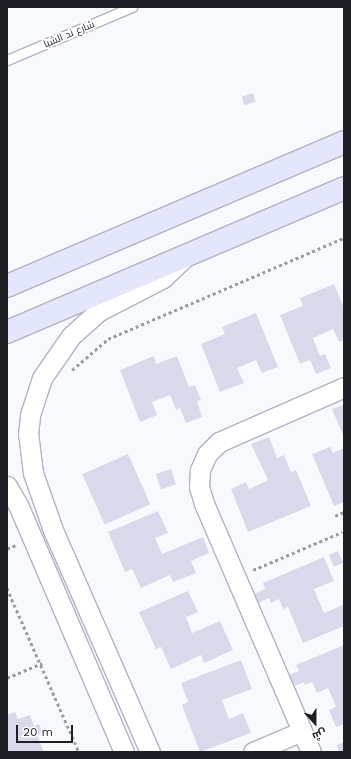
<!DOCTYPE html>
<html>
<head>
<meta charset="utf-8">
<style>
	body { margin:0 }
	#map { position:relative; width:351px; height:759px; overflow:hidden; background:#f8f9fc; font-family:"Work Sans",Cairo,sans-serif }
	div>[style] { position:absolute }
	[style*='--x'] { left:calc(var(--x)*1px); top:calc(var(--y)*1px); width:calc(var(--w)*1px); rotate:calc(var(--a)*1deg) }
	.building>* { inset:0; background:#d8daeb; transform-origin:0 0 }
	.path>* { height:2.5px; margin-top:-1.25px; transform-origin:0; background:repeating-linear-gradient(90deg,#9b9ca0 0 3px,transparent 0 6px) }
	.roads { filter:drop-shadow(1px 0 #b0b3c3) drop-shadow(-1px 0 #b0b3c3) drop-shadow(0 1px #b0b3c3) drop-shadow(0 -1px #b0b3c3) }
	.lane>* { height:9px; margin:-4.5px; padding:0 4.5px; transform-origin:4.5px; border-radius:4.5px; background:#fff }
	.street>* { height:19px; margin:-9.5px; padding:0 9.5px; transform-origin:9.5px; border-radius:9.5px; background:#fff }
	.secondary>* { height:22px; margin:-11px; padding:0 11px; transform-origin:11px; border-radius:11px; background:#e4e6fb }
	span { translate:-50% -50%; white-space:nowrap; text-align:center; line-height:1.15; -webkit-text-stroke:3.5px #fff; paint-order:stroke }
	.street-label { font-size:10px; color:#1e1f25 }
	.frame { position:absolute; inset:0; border:8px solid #1e1f25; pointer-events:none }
	.north { position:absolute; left:295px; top:703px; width:40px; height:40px; -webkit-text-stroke:3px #fff; paint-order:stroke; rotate:159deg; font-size:11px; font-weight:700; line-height:16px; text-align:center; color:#1e1f25 }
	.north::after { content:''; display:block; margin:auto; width:14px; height:18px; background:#1e1f25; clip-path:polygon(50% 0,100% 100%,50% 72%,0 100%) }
	.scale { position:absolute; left:16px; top:725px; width:57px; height:18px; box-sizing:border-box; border:2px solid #1e1f25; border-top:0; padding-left:5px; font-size:12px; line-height:14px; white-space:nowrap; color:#1e1f25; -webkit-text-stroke:3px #fff; paint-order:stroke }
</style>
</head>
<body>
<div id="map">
	<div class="building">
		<i style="left:253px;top:93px;width:9px;height:12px;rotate:72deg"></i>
		<i style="clip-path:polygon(334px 284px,344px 308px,344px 340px,339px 342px,333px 329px,313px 338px,320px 356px,325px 354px,331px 368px,316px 374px,310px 360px,300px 364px,280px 315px,303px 306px,300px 298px)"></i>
		<i style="clip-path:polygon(256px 313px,278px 367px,262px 373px,256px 360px,237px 368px,244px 383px,220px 392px,201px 344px,225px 334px,222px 327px)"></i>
		<i style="clip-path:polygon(154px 356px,156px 364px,177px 356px,189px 387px,195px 385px,201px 400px,197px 401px,202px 417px,186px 423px,180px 408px,176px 410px,170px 395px,152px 402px,157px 415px,140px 422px,120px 370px)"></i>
		<i style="clip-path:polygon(344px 405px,344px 434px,343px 435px,332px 409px)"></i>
		<i style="clip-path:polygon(269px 437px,277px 458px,284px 455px,291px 472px,296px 470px,311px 506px,248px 532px,231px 489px,246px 482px,249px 489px,268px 480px,251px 444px)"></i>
		<i style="clip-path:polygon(330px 447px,333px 453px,344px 448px,344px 502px,334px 506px,312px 454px)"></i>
		<i style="left:128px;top:454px;width:55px;height:50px;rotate:66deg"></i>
		<i style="left:171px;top:469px;width:16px;height:16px;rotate:72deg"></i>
		<i style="clip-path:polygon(158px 511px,168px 533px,155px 538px,162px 554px,203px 537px,209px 553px,191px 561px,196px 573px,173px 582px,170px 575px,141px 588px,132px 569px,125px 572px,108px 532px)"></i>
		<i style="left:338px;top:551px;width:13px;height:10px;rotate:67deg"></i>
		<i style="clip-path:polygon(324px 557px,334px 581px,314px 589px,324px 613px,343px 605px,344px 626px,303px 643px,288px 607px,283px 609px,279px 599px,271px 603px,269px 598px,258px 603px,254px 594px,265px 589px,263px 583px)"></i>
		<i style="clip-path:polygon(188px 591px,198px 612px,186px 617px,192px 633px,220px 621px,233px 650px,204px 663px,201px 655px,171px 669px,161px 647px,156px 649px,139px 612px)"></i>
		<i style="clip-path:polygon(344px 645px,344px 724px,336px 727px,329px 710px,336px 707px,328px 688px,317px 693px,312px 682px,305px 685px,304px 682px,294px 686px,289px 675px,299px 671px,296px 665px)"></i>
		<i style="clip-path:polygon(241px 660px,252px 689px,222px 700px,229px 719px,243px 713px,251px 733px,200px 752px,182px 705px,188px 702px,181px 683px)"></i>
		<i style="clip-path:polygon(15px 712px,18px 719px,30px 715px,34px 726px,39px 724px,42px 733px,37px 735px,44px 752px,7px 752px,7px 715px)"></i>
		<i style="clip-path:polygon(344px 742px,344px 752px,339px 752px,337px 745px)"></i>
	</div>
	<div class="path">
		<i style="--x:72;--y:370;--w:48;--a:-40.7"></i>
		<i style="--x:108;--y:339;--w:257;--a:-23.2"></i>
		<i style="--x:335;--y:516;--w:10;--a:-24"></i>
		<i style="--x:7;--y:549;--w:10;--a:-24"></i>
		<i style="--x:253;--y:570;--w:97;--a:-23.1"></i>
		<i style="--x:7;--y:588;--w:179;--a:66.3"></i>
		<i style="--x:7;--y:678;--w:38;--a:-23"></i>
	</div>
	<div class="roads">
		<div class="lane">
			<i style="--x:7;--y:60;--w:136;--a:-23"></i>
		</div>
		<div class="street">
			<i style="--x:7;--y:486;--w:24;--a:60"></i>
			<i style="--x:19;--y:507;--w:267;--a:66.8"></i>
			<i style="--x:150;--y:752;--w:242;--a:-113.6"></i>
			<i style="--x:53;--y:530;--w:60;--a:-109.3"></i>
			<i style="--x:33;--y:473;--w:38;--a:-97"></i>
			<i style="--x:28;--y:435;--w:20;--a:-84"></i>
			<i style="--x:30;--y:415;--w:39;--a:-72"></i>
			<i style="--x:42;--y:378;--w:51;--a:-55.4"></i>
			<i style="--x:71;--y:336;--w:38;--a:-42"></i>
			<i style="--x:99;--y:311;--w:72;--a:-27.3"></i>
			<i style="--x:163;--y:278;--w:28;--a:-44"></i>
			<i style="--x:253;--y:752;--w:53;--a:-23.2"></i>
			<i style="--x:311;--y:752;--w:271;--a:-113.3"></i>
			<i style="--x:204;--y:503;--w:17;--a:-107"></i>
			<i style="--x:199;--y:487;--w:17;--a:-87"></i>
			<i style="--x:200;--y:470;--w:17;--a:-66"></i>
			<i style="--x:207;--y:454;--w:17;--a:-45"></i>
			<i style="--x:219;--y:442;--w:137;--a:-23.7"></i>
		</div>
		<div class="secondary">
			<i style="--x:7;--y:286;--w:366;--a:-23.1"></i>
			<i style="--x:7;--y:332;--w:366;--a:-23.1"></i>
		</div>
	</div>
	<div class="street-label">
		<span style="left:69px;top:34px;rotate:-23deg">شارع ند الشبا</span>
	</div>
	<div class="frame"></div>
	<div class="north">ش</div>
	<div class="scale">20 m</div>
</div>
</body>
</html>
